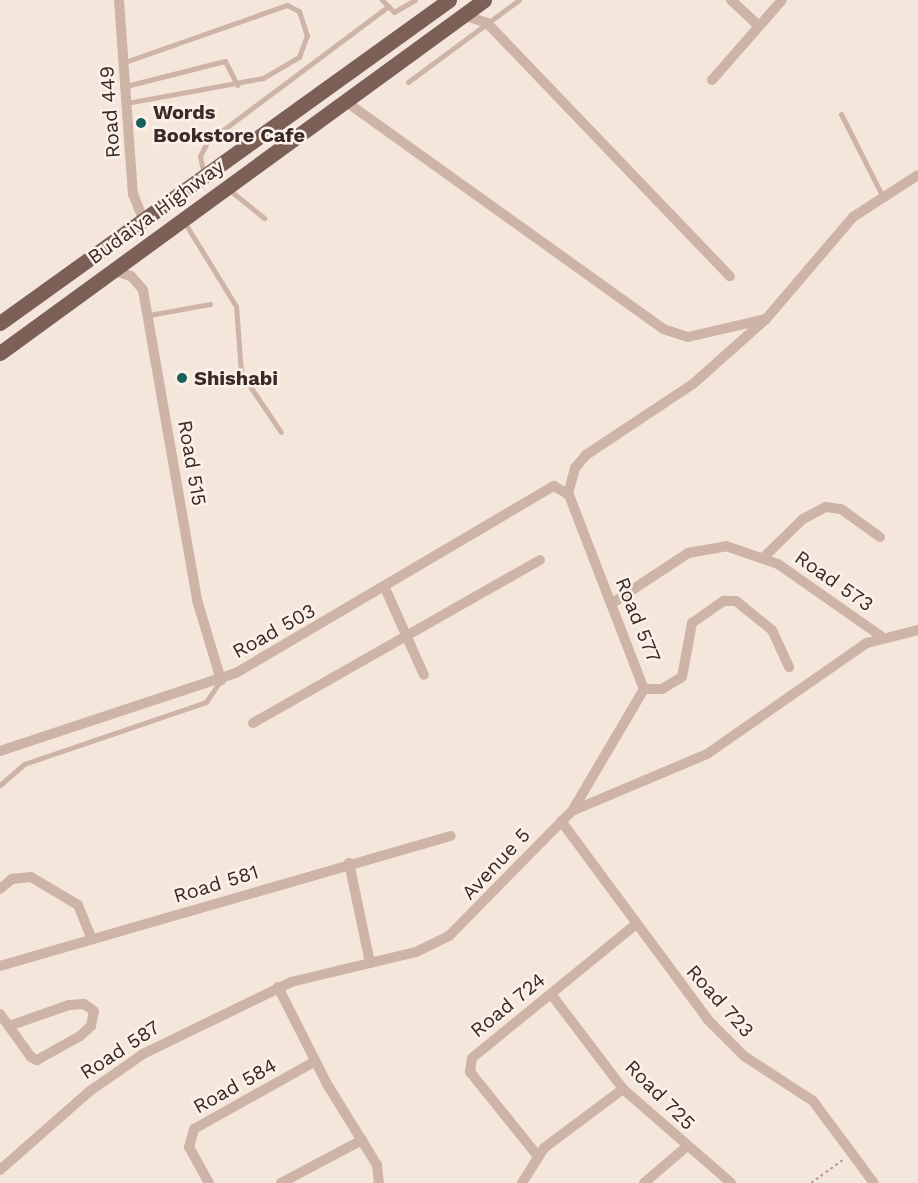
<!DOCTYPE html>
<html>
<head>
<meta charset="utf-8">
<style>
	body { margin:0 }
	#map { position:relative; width:918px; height:1183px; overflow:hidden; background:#f4e6db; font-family:"Work Sans",sans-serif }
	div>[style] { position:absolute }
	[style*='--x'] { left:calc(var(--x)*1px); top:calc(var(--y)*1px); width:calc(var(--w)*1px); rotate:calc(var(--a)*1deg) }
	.path>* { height:2px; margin-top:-1px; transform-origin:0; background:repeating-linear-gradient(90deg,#ba9e90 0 3px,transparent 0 6px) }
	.service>* { height:5px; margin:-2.5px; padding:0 2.5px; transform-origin:2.5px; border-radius:2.5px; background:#ceb4a6 }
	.minor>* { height:10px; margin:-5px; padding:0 5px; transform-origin:5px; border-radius:5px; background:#ceb4a6 }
	.primary>* { height:15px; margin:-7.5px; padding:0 7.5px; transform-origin:7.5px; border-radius:7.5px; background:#7c6057 }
	.dots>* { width:16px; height:16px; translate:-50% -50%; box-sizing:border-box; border:3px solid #fbf1e8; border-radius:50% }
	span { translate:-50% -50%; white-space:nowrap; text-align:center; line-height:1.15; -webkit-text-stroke:5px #fbf1e8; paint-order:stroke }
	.street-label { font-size:20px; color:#392b27 }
	.poi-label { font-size:20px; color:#392b27; font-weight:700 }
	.left { translate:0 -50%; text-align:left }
</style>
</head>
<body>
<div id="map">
	<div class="path">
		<i style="--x:811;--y:1183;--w:39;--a:-36"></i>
	</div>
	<div class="service">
		<i style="--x:382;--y:0;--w:17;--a:45"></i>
		<i style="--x:394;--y:12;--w:24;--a:-30"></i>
		<i style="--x:125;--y:62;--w:172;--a:-19.4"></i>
		<i style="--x:287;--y:5;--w:13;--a:27"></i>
		<i style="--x:299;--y:11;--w:25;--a:72"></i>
		<i style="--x:307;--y:35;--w:23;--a:110"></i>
		<i style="--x:299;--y:57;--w:42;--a:149.7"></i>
		<i style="--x:263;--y:78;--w:138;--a:169.6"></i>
		<i style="--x:408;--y:82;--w:138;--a:-36.5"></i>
		<i style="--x:126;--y:86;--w:102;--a:-14.2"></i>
		<i style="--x:225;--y:61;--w:27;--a:63"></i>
		<i style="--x:841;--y:114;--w:93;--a:63.2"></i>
		<i style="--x:204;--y:175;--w:19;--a:-102"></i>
		<i style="--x:200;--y:156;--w:16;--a:-63"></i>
		<i style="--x:207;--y:142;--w:224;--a:-36.8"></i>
		<i style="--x:227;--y:188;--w:48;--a:39"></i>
		<i style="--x:183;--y:220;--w:101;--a:58.4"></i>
		<i style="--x:236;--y:306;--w:67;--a:85.7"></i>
		<i style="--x:241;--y:373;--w:71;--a:55.9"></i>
		<i style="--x:149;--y:315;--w:62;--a:-10.2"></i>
		<i style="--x:0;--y:785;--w:32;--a:-41"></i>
		<i style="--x:24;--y:764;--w:192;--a:-18.8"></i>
		<i style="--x:206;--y:702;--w:27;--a:-56"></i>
	</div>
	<div class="minor">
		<i style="--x:119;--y:0;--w:195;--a:85.9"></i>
		<i style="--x:133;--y:194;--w:27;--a:68"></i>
		<i style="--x:731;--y:0;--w:37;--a:43"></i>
		<i style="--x:463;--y:15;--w:25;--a:18"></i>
		<i style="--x:487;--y:23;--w:351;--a:46.2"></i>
		<i style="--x:712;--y:80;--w:106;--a:-48.8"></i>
		<i style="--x:345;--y:101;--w:391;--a:35.6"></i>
		<i style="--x:663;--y:329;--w:26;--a:18"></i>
		<i style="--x:688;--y:337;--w:80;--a:-13"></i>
		<i style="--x:112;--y:270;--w:20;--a:18"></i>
		<i style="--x:131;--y:276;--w:18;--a:49"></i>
		<i style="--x:143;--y:290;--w:315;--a:80.1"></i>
		<i style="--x:197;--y:600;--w:84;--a:73.3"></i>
		<i style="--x:568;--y:494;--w:27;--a:-75"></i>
		<i style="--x:575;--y:468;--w:17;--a:-50"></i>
		<i style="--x:586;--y:455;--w:128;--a:-33.6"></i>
		<i style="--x:693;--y:384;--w:98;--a:-41.7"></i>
		<i style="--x:766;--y:319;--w:134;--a:-49.5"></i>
		<i style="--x:853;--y:217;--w:77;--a:-32.9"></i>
		<i style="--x:764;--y:557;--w:54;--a:-44.3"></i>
		<i style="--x:803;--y:519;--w:26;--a:-28"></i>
		<i style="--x:826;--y:507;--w:15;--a:8"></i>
		<i style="--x:841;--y:509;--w:48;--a:35.7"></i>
		<i style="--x:385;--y:588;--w:95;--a:65.9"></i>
		<i style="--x:611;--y:604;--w:92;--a:-33.5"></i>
		<i style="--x:688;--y:553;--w:39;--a:-10"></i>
		<i style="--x:726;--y:546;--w:55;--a:19.1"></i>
		<i style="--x:778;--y:564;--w:126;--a:35"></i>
		<i style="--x:644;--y:689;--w:18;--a:0"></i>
		<i style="--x:662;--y:689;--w:23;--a:-31"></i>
		<i style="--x:682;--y:677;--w:55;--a:-79.5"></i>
		<i style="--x:692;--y:623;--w:39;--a:-35"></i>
		<i style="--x:724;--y:601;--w:12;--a:0"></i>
		<i style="--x:736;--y:601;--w:46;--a:38.9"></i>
		<i style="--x:772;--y:630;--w:41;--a:65.3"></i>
		<i style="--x:253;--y:723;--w:330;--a:-29.6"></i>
		<i style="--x:0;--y:751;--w:249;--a:-18.3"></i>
		<i style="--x:236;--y:673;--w:369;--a:-30.5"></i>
		<i style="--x:554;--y:486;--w:17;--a:31"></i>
		<i style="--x:569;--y:495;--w:208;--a:68.9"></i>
		<i style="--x:644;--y:689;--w:138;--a:120.5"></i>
		<i style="--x:561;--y:821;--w:247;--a:53.5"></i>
		<i style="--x:708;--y:1020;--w:51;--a:45"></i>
		<i style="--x:744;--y:1056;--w:82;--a:33.1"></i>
		<i style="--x:813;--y:1101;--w:102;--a:53.4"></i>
		<i style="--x:349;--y:863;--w:102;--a:78.1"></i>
		<i style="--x:0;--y:889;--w:16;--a:-40"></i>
		<i style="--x:12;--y:879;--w:19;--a:-6"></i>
		<i style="--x:31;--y:877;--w:55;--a:30.8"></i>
		<i style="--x:78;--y:905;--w:37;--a:68"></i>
		<i style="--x:0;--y:966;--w:469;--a:-16.1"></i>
		<i style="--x:278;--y:987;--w:109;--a:63.2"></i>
		<i style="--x:327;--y:1084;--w:95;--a:58.3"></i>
		<i style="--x:377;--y:1165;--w:18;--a:84"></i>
		<i style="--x:551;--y:994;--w:119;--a:52.8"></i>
		<i style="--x:623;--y:1089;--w:143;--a:41"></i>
		<i style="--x:0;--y:1014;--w:53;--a:54.2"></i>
		<i style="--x:31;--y:1057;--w:7;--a:27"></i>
		<i style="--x:37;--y:1060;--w:49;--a:-29.2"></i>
		<i style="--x:80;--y:1036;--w:15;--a:-42"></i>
		<i style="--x:91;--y:1026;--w:15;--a:-79"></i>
		<i style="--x:94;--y:1011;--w:12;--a:-145"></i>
		<i style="--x:84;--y:1004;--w:15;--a:176"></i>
		<i style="--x:69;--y:1005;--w:64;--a:160.7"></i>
		<i style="--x:537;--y:1155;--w:107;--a:-128.9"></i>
		<i style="--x:470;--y:1072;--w:14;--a:-82"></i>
		<i style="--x:472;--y:1058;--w:209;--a:-39.2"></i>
		<i style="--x:0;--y:1170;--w:120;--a:-41.3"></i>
		<i style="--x:90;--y:1091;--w:65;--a:-34.9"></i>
		<i style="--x:143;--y:1054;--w:165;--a:-25.9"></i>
		<i style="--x:291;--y:982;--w:129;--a:-13.5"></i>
		<i style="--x:416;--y:952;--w:37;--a:-26"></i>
		<i style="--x:449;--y:936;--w:175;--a:-45.5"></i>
		<i style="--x:572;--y:811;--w:147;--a:-22.9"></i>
		<i style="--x:707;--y:754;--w:195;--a:-34.8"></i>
		<i style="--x:867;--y:643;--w:53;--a:-14.3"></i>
		<i style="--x:209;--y:1183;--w:41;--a:-119.1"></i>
		<i style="--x:189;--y:1147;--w:19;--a:-74"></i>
		<i style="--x:194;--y:1129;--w:137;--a:-29.2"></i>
		<i style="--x:281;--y:1183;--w:92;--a:-28"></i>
		<i style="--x:522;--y:1183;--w:41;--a:-57.8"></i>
		<i style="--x:544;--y:1148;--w:99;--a:-36.8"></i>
		<i style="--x:644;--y:1183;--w:55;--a:-40.6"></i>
	</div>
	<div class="primary">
		<i style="--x:0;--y:323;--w:553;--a:-35.73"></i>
		<i style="--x:0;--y:353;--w:599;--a:-36.1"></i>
	</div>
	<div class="dots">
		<i style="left:141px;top:123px;background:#195f5d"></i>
		<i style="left:182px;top:378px;background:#195f5d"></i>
	</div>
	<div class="street-label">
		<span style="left:110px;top:112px;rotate:-94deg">Road 449</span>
		<span style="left:156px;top:212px;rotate:-36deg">Budaiya Highway</span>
		<span style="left:192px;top:463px;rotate:80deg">Road 515</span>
		<span style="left:834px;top:581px;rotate:35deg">Road 573</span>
		<span style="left:638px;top:620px;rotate:68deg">Road 577</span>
		<span style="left:274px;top:631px;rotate:-29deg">Road 503</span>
		<span style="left:496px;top:864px;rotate:-47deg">Avenue 5</span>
		<span style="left:216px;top:884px;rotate:-17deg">Road 581</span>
		<span style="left:720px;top:1001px;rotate:48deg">Road 723</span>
		<span style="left:508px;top:1005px;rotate:-39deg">Road 724</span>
		<span style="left:120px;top:1050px;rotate:-33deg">Road 587</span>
		<span style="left:235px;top:1086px;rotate:-29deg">Road 584</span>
		<span style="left:660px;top:1095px;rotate:45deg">Road 725</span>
	</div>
	<div class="poi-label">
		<span class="left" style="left:153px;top:124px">Words<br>Bookstore Cafe</span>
		<span class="left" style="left:194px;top:378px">Shishabi</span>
	</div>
</div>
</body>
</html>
